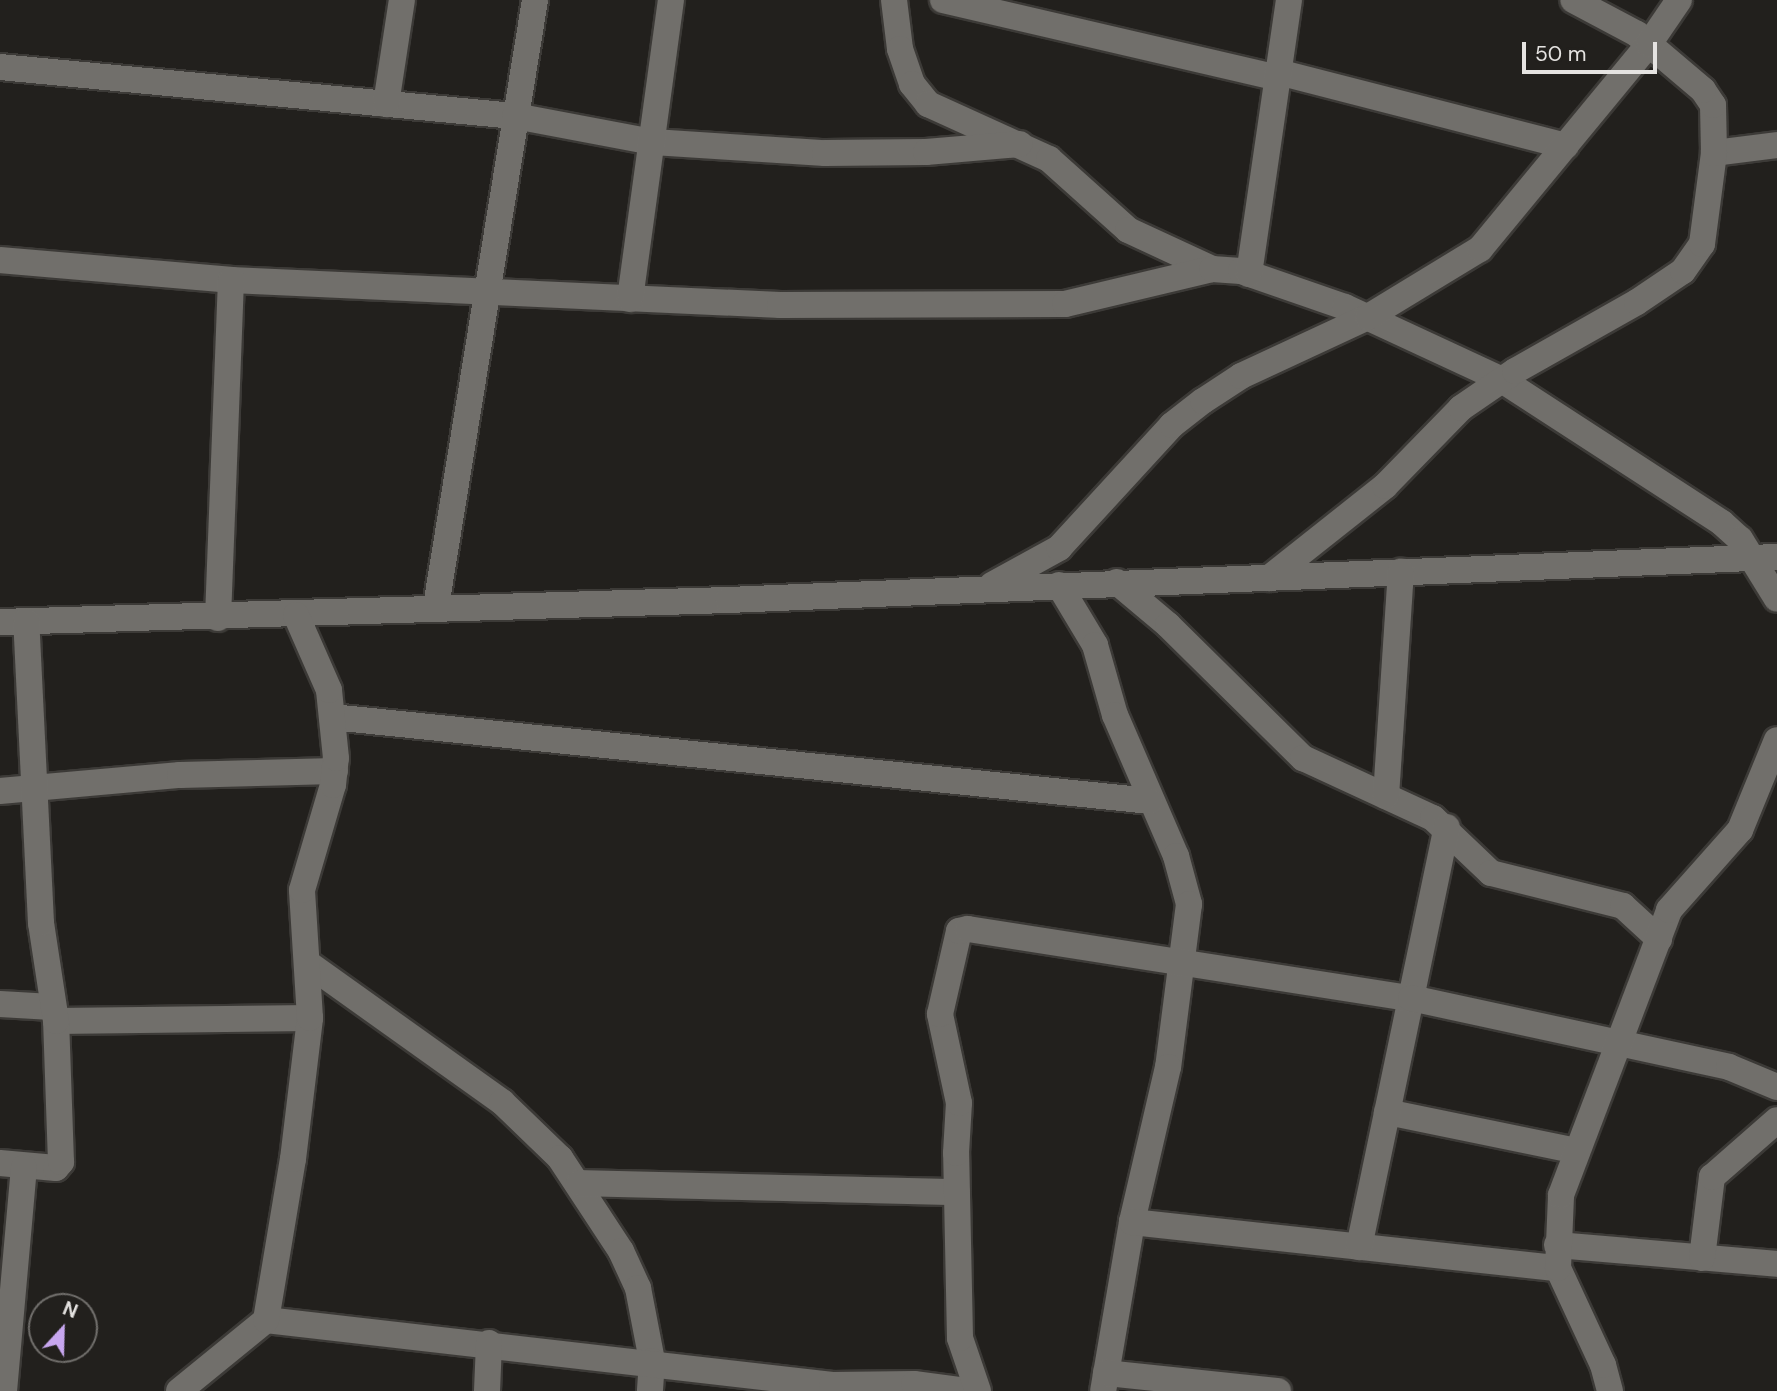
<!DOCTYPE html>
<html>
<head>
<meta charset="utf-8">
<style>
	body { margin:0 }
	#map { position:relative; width:1777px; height:1391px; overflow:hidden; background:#22201d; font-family:"DM Sans",sans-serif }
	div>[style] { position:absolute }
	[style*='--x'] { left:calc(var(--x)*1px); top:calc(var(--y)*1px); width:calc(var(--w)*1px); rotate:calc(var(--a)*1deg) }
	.roads { filter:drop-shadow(2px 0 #3c3a37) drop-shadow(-2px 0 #3c3a37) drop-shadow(0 2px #3c3a37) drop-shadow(0 -2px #3c3a37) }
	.minor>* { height:26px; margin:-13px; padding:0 13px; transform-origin:13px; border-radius:13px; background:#716f6b }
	span { translate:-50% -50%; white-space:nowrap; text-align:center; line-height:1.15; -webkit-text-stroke:6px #22201d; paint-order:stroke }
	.north { position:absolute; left:28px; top:1293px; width:70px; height:70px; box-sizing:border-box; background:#22201d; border:2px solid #706e6b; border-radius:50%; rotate:22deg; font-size:19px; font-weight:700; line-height:28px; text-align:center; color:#e5e3e1 }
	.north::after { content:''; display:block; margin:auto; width:24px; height:32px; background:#c7a6ef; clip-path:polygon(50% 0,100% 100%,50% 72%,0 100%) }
	.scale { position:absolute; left:1522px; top:42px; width:135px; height:32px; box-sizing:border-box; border:4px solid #e5e3e1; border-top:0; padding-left:9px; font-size:21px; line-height:24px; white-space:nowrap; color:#e5e3e1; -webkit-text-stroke:5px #22201d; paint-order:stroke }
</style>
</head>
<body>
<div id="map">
	<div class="roads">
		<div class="minor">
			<i style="--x:894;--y:0;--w:49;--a:83"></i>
			<i style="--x:900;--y:49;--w:37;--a:71"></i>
			<i style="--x:912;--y:84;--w:26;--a:51"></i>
			<i style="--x:928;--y:104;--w:133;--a:24.4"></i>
			<i style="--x:1049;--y:159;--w:106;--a:41.9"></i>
			<i style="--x:1128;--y:230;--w:93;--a:24.9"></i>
			<i style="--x:943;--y:0;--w:343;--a:13.1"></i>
			<i style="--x:0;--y:67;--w:517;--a:5.44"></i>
			<i style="--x:515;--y:116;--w:140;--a:10.7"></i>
			<i style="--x:653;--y:142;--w:172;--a:3.7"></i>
			<i style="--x:825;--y:153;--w:101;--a:-0.6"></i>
			<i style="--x:926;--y:152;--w:94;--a:-4.9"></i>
			<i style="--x:1278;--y:72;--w:297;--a:14.4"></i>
			<i style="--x:386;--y:104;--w:105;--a:-81.3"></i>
			<i style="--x:1714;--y:153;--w:64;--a:-7.2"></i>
			<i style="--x:0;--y:260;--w:232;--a:4.9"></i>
			<i style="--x:231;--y:280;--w:550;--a:2.61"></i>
			<i style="--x:780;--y:305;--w:285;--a:-0.2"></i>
			<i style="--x:1065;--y:304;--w:151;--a:-13.4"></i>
			<i style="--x:1212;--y:269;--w:29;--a:4"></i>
			<i style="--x:1241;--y:271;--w:110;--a:19.1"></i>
			<i style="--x:1345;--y:307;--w:173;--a:24.9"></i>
			<i style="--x:1502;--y:380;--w:262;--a:33"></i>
			<i style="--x:1722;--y:523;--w:24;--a:42"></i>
			<i style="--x:1740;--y:539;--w:70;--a:58.3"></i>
			<i style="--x:1249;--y:274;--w:277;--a:-81.7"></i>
			<i style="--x:630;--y:299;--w:302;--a:-82.2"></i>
			<i style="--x:1269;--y:578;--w:148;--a:-38.4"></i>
			<i style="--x:1385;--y:486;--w:109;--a:-45.7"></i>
			<i style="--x:1461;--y:408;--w:65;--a:-34.4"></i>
			<i style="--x:1515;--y:371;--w:140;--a:-29.5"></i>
			<i style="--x:1637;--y:302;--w:55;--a:-34"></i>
			<i style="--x:1683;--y:271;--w:33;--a:-55"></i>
			<i style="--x:1702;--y:244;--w:92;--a:-82.5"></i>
			<i style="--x:1714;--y:153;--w:48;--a:-91.2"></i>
			<i style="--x:1713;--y:105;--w:18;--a:-124"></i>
			<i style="--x:1703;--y:90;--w:87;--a:-139.7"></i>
			<i style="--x:1637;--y:34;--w:72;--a:-152"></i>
			<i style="--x:1117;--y:582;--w:67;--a:40.1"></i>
			<i style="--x:1168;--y:625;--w:190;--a:44.6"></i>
			<i style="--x:1303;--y:758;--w:143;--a:24.8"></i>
			<i style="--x:1433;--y:818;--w:80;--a:43.5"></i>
			<i style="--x:1491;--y:873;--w:136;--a:14"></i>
			<i style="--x:1623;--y:906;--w:49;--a:42.5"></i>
			<i style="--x:992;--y:585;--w:77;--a:-28.9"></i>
			<i style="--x:1059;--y:548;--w:167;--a:-47.4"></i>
			<i style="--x:1172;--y:425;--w:39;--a:-38"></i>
			<i style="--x:1203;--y:401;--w:45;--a:-33.3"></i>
			<i style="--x:1241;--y:376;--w:140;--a:-24.9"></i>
			<i style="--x:1368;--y:317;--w:131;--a:-31.3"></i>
			<i style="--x:1480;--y:249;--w:266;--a:-50.5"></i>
			<i style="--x:1649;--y:44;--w:53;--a:-55.7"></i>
			<i style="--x:1059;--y:585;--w:70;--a:59"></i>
			<i style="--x:1095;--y:645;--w:73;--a:74.1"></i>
			<i style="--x:1115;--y:715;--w:154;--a:66.6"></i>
			<i style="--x:1176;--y:856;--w:50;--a:74.8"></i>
			<i style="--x:1189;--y:904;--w:164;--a:97.3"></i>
			<i style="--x:1168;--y:1067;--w:159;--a:103.1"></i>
			<i style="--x:1132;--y:1222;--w:171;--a:99.7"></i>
			<i style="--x:436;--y:606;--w:614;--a:-80.72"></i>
			<i style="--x:218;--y:618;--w:338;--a:-87.8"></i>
			<i style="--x:0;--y:622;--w:728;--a:-1.73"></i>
			<i style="--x:728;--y:600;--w:1050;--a:-2.35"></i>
			<i style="--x:332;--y:717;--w:822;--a:5.86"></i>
			<i style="--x:0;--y:791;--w:181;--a:-5.1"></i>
			<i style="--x:180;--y:775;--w:155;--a:-1.5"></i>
			<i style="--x:1386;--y:796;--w:225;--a:-86.2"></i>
			<i style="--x:310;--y:965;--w:236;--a:35.5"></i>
			<i style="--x:502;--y:1102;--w:81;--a:44"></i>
			<i style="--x:560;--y:1158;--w:111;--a:56.7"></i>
			<i style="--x:621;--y:1251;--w:41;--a:65.3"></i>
			<i style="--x:638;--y:1288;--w:74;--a:79.1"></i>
			<i style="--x:652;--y:1361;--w:30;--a:94"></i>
			<i style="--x:0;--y:1004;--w:52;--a:3.3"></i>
			<i style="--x:56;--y:1021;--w:254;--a:-0.7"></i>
			<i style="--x:1387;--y:1112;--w:194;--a:11.6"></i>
			<i style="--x:0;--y:1163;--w:56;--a:5.1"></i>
			<i style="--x:56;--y:1168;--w:8;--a:-50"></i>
			<i style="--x:61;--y:1162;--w:141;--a:-92"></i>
			<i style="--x:56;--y:1021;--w:99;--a:-98.7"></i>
			<i style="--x:41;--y:923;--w:302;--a:-92.8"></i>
			<i style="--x:579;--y:1183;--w:378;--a:1.4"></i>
			<i style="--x:1132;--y:1222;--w:428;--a:6.2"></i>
			<i style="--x:1557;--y:1245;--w:221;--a:4.9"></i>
			<i style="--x:1359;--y:1247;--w:429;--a:-78.2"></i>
			<i style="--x:1702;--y:1258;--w:82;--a:-83"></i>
			<i style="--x:1712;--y:1177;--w:86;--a:-41.2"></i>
			<i style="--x:266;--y:1320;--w:570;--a:6.55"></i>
			<i style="--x:832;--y:1385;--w:82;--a:-0.7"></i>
			<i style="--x:914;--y:1384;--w:53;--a:7.5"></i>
			<i style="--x:1106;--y:1373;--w:173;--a:6"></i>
			<i style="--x:4;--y:1391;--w:224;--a:-84.9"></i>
			<i style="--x:179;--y:1391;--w:112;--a:-39.2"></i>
			<i style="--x:266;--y:1320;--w:163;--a:-80.5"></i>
			<i style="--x:293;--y:1159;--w:142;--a:-83.1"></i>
			<i style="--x:310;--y:1018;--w:128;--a:-93.6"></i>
			<i style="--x:302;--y:890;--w:109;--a:-73.6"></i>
			<i style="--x:333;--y:785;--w:27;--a:-84"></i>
			<i style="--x:336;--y:758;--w:68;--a:-95.9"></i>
			<i style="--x:329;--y:690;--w:82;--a:-113.7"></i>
			<i style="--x:487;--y:1391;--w:48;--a:-87.6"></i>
			<i style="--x:978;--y:1391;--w:56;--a:-108.8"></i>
			<i style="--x:960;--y:1338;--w:185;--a:-91.2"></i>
			<i style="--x:956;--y:1153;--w:50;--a:-86.6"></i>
			<i style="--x:959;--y:1103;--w:91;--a:-102.1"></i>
			<i style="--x:940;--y:1014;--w:85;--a:-77.1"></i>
			<i style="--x:959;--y:931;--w:9;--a:-13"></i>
			<i style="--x:968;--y:929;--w:448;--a:8.9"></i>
			<i style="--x:1411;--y:998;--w:325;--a:12.2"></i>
			<i style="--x:1729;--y:1067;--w:52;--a:22.6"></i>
			<i style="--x:1610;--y:1391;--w:27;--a:-105"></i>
			<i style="--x:1603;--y:1365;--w:107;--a:-114.9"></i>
			<i style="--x:1558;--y:1268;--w:73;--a:-87.6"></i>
			<i style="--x:1561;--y:1195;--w:305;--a:-69.2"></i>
			<i style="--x:1669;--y:910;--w:107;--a:-48.4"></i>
			<i style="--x:1740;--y:830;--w:97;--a:-67.7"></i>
		</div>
	</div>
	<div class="north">N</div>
	<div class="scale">50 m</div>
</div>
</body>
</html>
